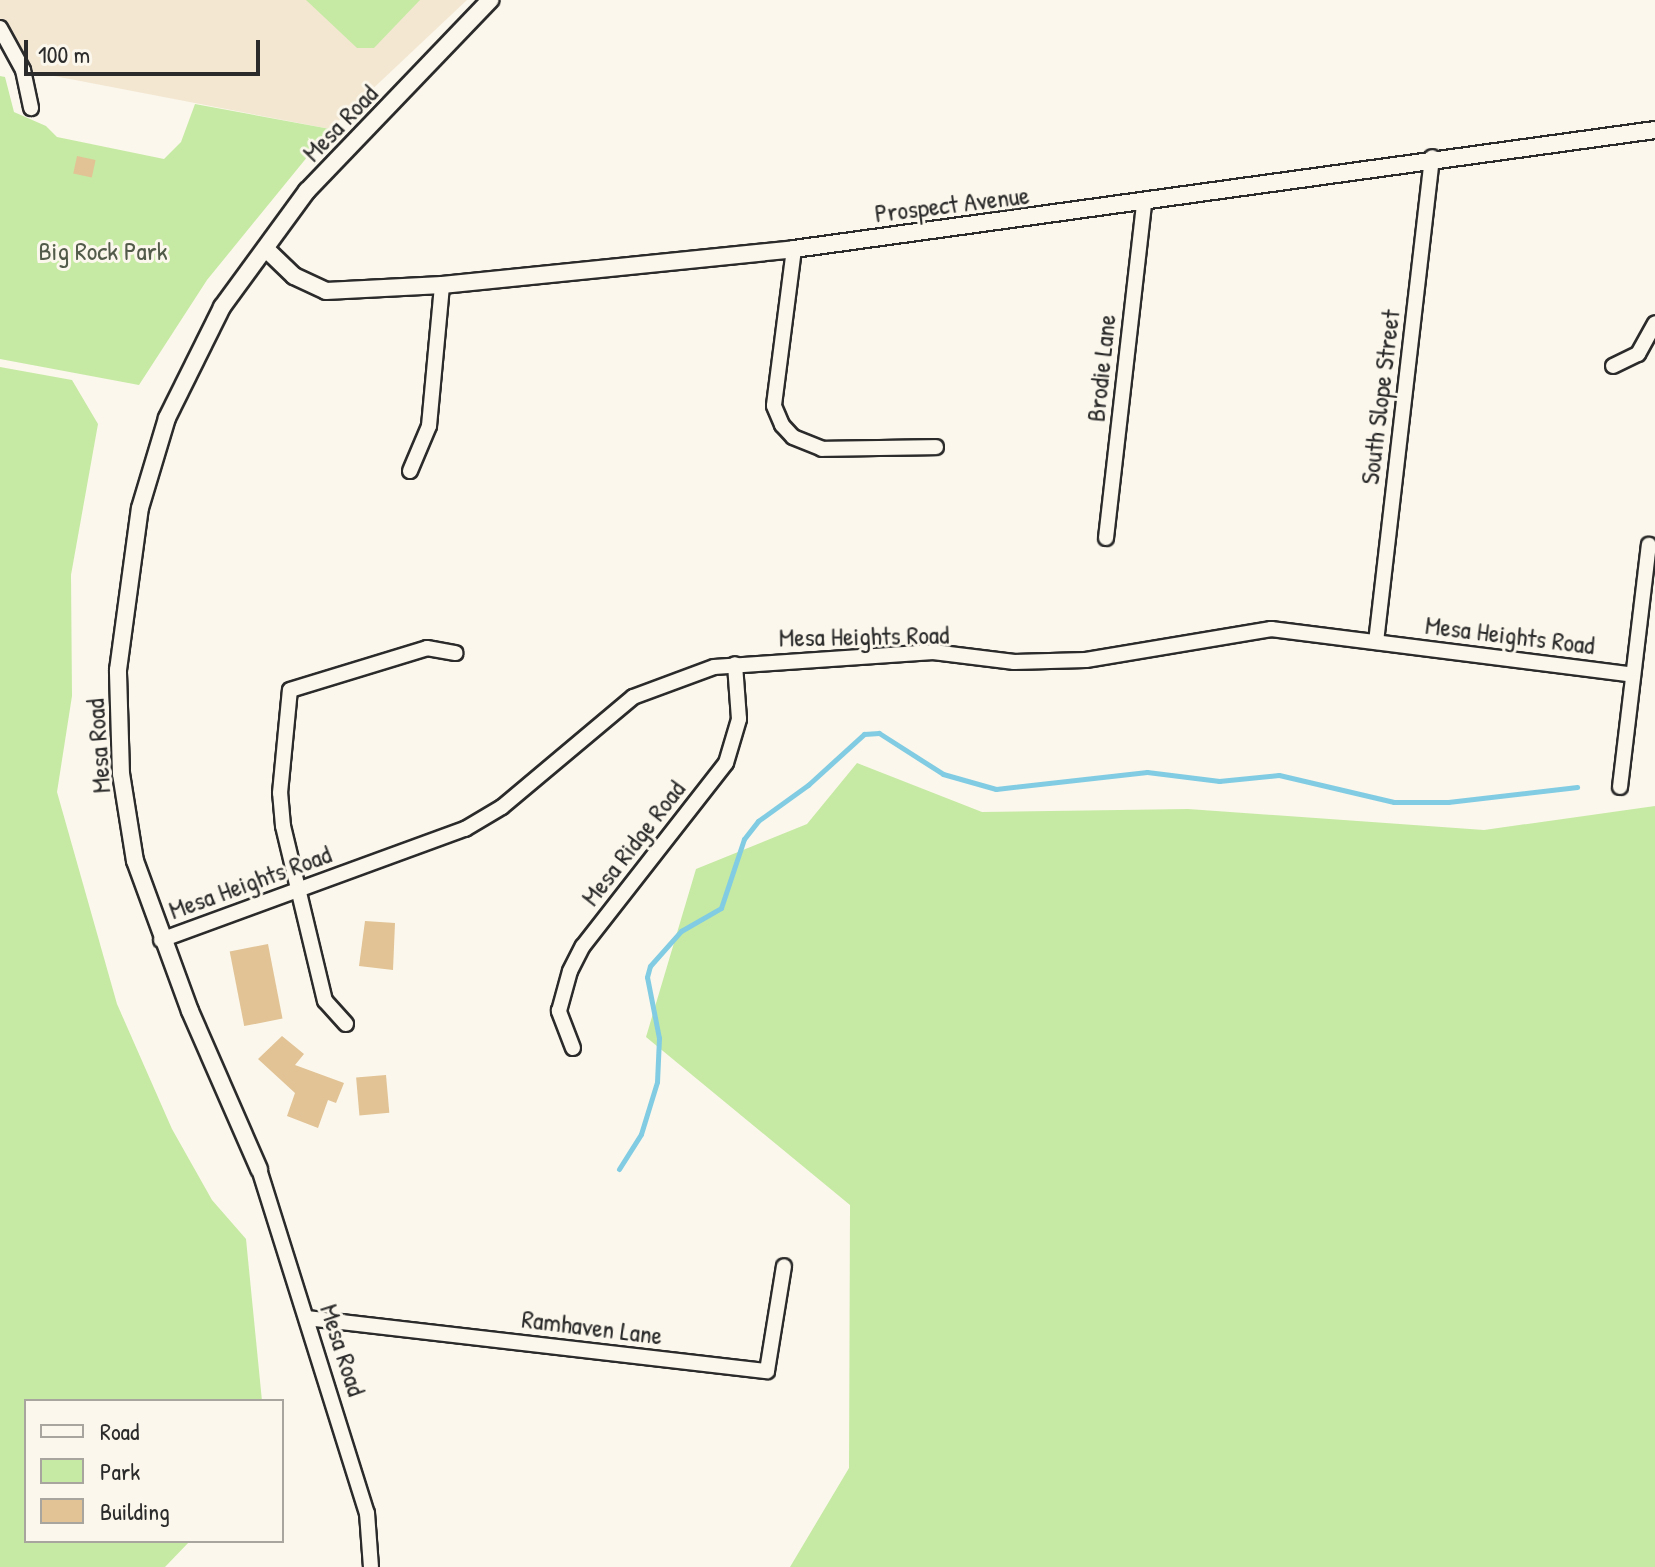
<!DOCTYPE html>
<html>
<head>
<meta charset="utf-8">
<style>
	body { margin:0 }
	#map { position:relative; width:1655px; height:1567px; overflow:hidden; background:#fbf7ec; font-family:"Patrick Hand",sans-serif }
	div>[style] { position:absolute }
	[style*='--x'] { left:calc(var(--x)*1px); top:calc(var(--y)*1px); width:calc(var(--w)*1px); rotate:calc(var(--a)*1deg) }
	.built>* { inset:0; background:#f3e7d2 }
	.green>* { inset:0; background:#c6eaa4 }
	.stream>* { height:5px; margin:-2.5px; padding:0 2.5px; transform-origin:2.5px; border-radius:2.5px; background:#81cce2 }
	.building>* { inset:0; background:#e1c395; transform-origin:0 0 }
	.roads { filter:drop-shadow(2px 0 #2b2b2b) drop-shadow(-2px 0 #2b2b2b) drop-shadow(0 2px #2b2b2b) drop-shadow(0 -2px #2b2b2b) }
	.minor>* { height:14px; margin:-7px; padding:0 7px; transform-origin:7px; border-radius:7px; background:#fbf7ec }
	.tertiary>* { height:16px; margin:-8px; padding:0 8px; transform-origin:8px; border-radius:8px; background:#fbf7ec }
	span { translate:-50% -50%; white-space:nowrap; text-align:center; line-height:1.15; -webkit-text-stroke:6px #fbf7ec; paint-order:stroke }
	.street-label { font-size:26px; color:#2b2b2b }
	.park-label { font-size:26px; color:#525b49 }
	.legend { position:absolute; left:24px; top:1399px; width:260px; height:144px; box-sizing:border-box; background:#fbf7ec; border:2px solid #a8a59f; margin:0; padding:10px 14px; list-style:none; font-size:24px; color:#2b2b2b }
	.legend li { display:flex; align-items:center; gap:16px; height:40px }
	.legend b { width:40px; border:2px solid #a8a59f }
	.scale { position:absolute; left:24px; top:40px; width:236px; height:36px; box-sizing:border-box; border:4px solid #2b2b2b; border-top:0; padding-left:10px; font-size:24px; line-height:28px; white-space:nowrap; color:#2b2b2b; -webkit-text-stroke:6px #fbf7ec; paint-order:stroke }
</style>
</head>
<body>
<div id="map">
	<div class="built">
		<i style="clip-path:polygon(0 0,467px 0,330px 129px,23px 70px,0 28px)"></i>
	</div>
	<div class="green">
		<i style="clip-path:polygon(306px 0,420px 0,374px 48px,357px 48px)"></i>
		<i style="clip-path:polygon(0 76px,5px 77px,14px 112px,46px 126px,57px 137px,164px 159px,181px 142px,195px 104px,330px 129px,207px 280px,139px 385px,0 359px)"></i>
		<i style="clip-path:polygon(0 367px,72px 380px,98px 424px,71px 575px,72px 696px,57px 792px,117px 1004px,172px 1129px,212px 1200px,246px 1239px,262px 1401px,26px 1401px,26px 1541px,190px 1541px,165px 1567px,0 1567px)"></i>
		<i style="clip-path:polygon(857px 763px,982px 812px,1188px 809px,1484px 830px,1655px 806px,1655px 1567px,790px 1567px,849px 1468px,850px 1205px,646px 1037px,696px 869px,807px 824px)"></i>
	</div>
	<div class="stream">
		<i style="--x:619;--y:1169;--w:41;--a:-57.8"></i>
		<i style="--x:641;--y:1134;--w:54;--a:-72.9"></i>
		<i style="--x:657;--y:1082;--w:44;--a:-87.4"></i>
		<i style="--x:659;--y:1038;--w:62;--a:-101.1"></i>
		<i style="--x:647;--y:977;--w:11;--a:-75"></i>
		<i style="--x:650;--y:966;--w:47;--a:-48.5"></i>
		<i style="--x:681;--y:931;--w:46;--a:-29.9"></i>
		<i style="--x:721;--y:908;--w:73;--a:-71.6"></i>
		<i style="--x:744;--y:839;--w:23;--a:-52"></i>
		<i style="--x:758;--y:821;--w:62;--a:-35.8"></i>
		<i style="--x:808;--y:785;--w:76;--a:-42.3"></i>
		<i style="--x:864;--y:734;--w:15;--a:-4"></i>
		<i style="--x:879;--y:733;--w:76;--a:32.6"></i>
		<i style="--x:943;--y:774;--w:55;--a:15.8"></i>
		<i style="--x:996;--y:789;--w:152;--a:-6.4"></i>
		<i style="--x:1147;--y:772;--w:73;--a:7.1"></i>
		<i style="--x:1219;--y:781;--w:60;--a:-5.7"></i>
		<i style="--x:1279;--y:775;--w:118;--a:13.2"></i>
		<i style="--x:1394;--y:802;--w:54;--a:0"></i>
		<i style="--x:1448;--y:802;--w:130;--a:-6.6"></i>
	</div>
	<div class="building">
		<i style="left:77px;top:156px;width:19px;height:18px;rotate:12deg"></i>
		<i style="clip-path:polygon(365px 921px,395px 923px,393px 970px,359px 966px)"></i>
		<i style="left:268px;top:944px;width:76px;height:39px;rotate:79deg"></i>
		<i style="clip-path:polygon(282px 1036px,304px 1054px,295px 1065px,344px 1083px,336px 1103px,328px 1100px,318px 1128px,287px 1116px,295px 1093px,258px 1059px)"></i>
		<i style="left:386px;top:1075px;width:38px;height:30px;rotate:85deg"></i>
	</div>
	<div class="roads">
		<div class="minor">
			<i style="--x:0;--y:28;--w:48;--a:61.3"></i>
			<i style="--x:23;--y:70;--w:39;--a:78"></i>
			<i style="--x:794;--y:249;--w:158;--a:97.3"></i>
			<i style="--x:774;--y:406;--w:21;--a:67"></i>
			<i style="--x:782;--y:425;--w:16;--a:47"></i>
			<i style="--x:793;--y:437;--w:31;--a:22"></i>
			<i style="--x:822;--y:449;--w:114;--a:-1"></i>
			<i style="--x:1613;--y:366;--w:28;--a:-26"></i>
			<i style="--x:1638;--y:354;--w:35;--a:-61"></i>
			<i style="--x:410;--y:471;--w:49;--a:-67.1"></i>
			<i style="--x:429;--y:426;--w:142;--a:-84.7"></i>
			<i style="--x:1106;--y:538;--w:337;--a:-83.5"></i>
			<i style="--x:1376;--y:642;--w:488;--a:-83.4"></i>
			<i style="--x:1620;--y:787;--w:244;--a:-83.2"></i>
			<i style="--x:161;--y:940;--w:324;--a:-20.1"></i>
			<i style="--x:465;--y:829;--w:43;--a:-30.7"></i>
			<i style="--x:502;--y:807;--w:171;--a:-40"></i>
			<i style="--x:633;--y:697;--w:86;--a:-20.3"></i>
			<i style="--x:714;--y:667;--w:220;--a:-3.9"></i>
			<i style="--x:933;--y:652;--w:82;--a:7"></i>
			<i style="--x:1014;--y:662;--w:72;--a:-1.6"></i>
			<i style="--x:1086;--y:660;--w:188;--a:-9.5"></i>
			<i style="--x:1271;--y:629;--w:365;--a:7.2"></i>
			<i style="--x:346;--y:1024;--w:31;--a:-132"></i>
			<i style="--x:325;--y:1001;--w:180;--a:-103.5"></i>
			<i style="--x:283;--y:826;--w:33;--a:-95"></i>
			<i style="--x:280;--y:793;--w:103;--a:-84.5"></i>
			<i style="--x:290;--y:690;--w:143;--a:-17"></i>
			<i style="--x:427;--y:648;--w:29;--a:10"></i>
			<i style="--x:573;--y:1048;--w:40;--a:-111"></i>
			<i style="--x:559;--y:1011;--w:41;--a:-74.6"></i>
			<i style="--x:570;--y:971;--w:28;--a:-63"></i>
			<i style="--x:583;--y:946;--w:232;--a:-52"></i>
			<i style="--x:726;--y:763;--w:46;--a:-73.5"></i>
			<i style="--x:739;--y:719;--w:55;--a:-94.2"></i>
			<i style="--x:259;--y:1169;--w:361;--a:72.6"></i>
			<i style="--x:367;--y:1513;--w:54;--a:85.8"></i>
			<i style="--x:307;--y:1318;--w:463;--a:6.6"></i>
			<i style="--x:767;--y:1371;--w:106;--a:-80.8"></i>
		</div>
		<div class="tertiary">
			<i style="--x:266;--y:249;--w:39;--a:44"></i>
			<i style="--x:294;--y:276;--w:35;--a:25"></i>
			<i style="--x:326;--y:291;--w:116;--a:-3"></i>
			<i style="--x:442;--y:285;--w:354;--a:-5.8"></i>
			<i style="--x:794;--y:249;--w:869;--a:-7.87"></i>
			<i style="--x:259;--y:1169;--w:172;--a:-113.6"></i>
			<i style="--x:190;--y:1011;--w:160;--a:-110.1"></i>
			<i style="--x:135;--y:861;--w:88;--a:-99.1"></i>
			<i style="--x:121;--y:774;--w:104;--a:-91.7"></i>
			<i style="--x:118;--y:670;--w:163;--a:-82.3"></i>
			<i style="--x:140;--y:508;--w:94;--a:-73.3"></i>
			<i style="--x:167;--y:418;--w:124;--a:-63.6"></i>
			<i style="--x:222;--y:307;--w:144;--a:-53.8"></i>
			<i style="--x:307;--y:191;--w:265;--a:-46.2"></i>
		</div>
	</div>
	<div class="street-label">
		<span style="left:340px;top:123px;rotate:-46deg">Mesa Road</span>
		<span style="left:952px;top:204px;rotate:-7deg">Prospect Avenue</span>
		<span style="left:1101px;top:368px;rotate:-84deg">Brodie Lane</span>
		<span style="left:1380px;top:397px;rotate:-83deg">South Slope Street</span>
		<span style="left:1510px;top:635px;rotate:7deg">Mesa Heights Road</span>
		<span style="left:864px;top:636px;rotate:-1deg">Mesa Heights Road</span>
		<span style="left:98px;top:746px;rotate:-94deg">Mesa Road</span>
		<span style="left:633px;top:843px;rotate:-52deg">Mesa Ridge Road</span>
		<span style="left:250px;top:882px;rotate:-20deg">Mesa Heights Road</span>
		<span style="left:592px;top:1327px;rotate:7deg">Ramhaven Lane</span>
		<span style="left:343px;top:1350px;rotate:72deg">Mesa Road</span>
	</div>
	<div class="park-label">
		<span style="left:103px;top:251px">Big Rock Park</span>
	</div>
	<ul class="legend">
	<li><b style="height:10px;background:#fbf7ec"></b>Road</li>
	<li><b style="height:22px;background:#c6eaa4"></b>Park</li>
	<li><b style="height:22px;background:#e1c395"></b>Building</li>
	</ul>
	<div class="scale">100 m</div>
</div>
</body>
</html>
